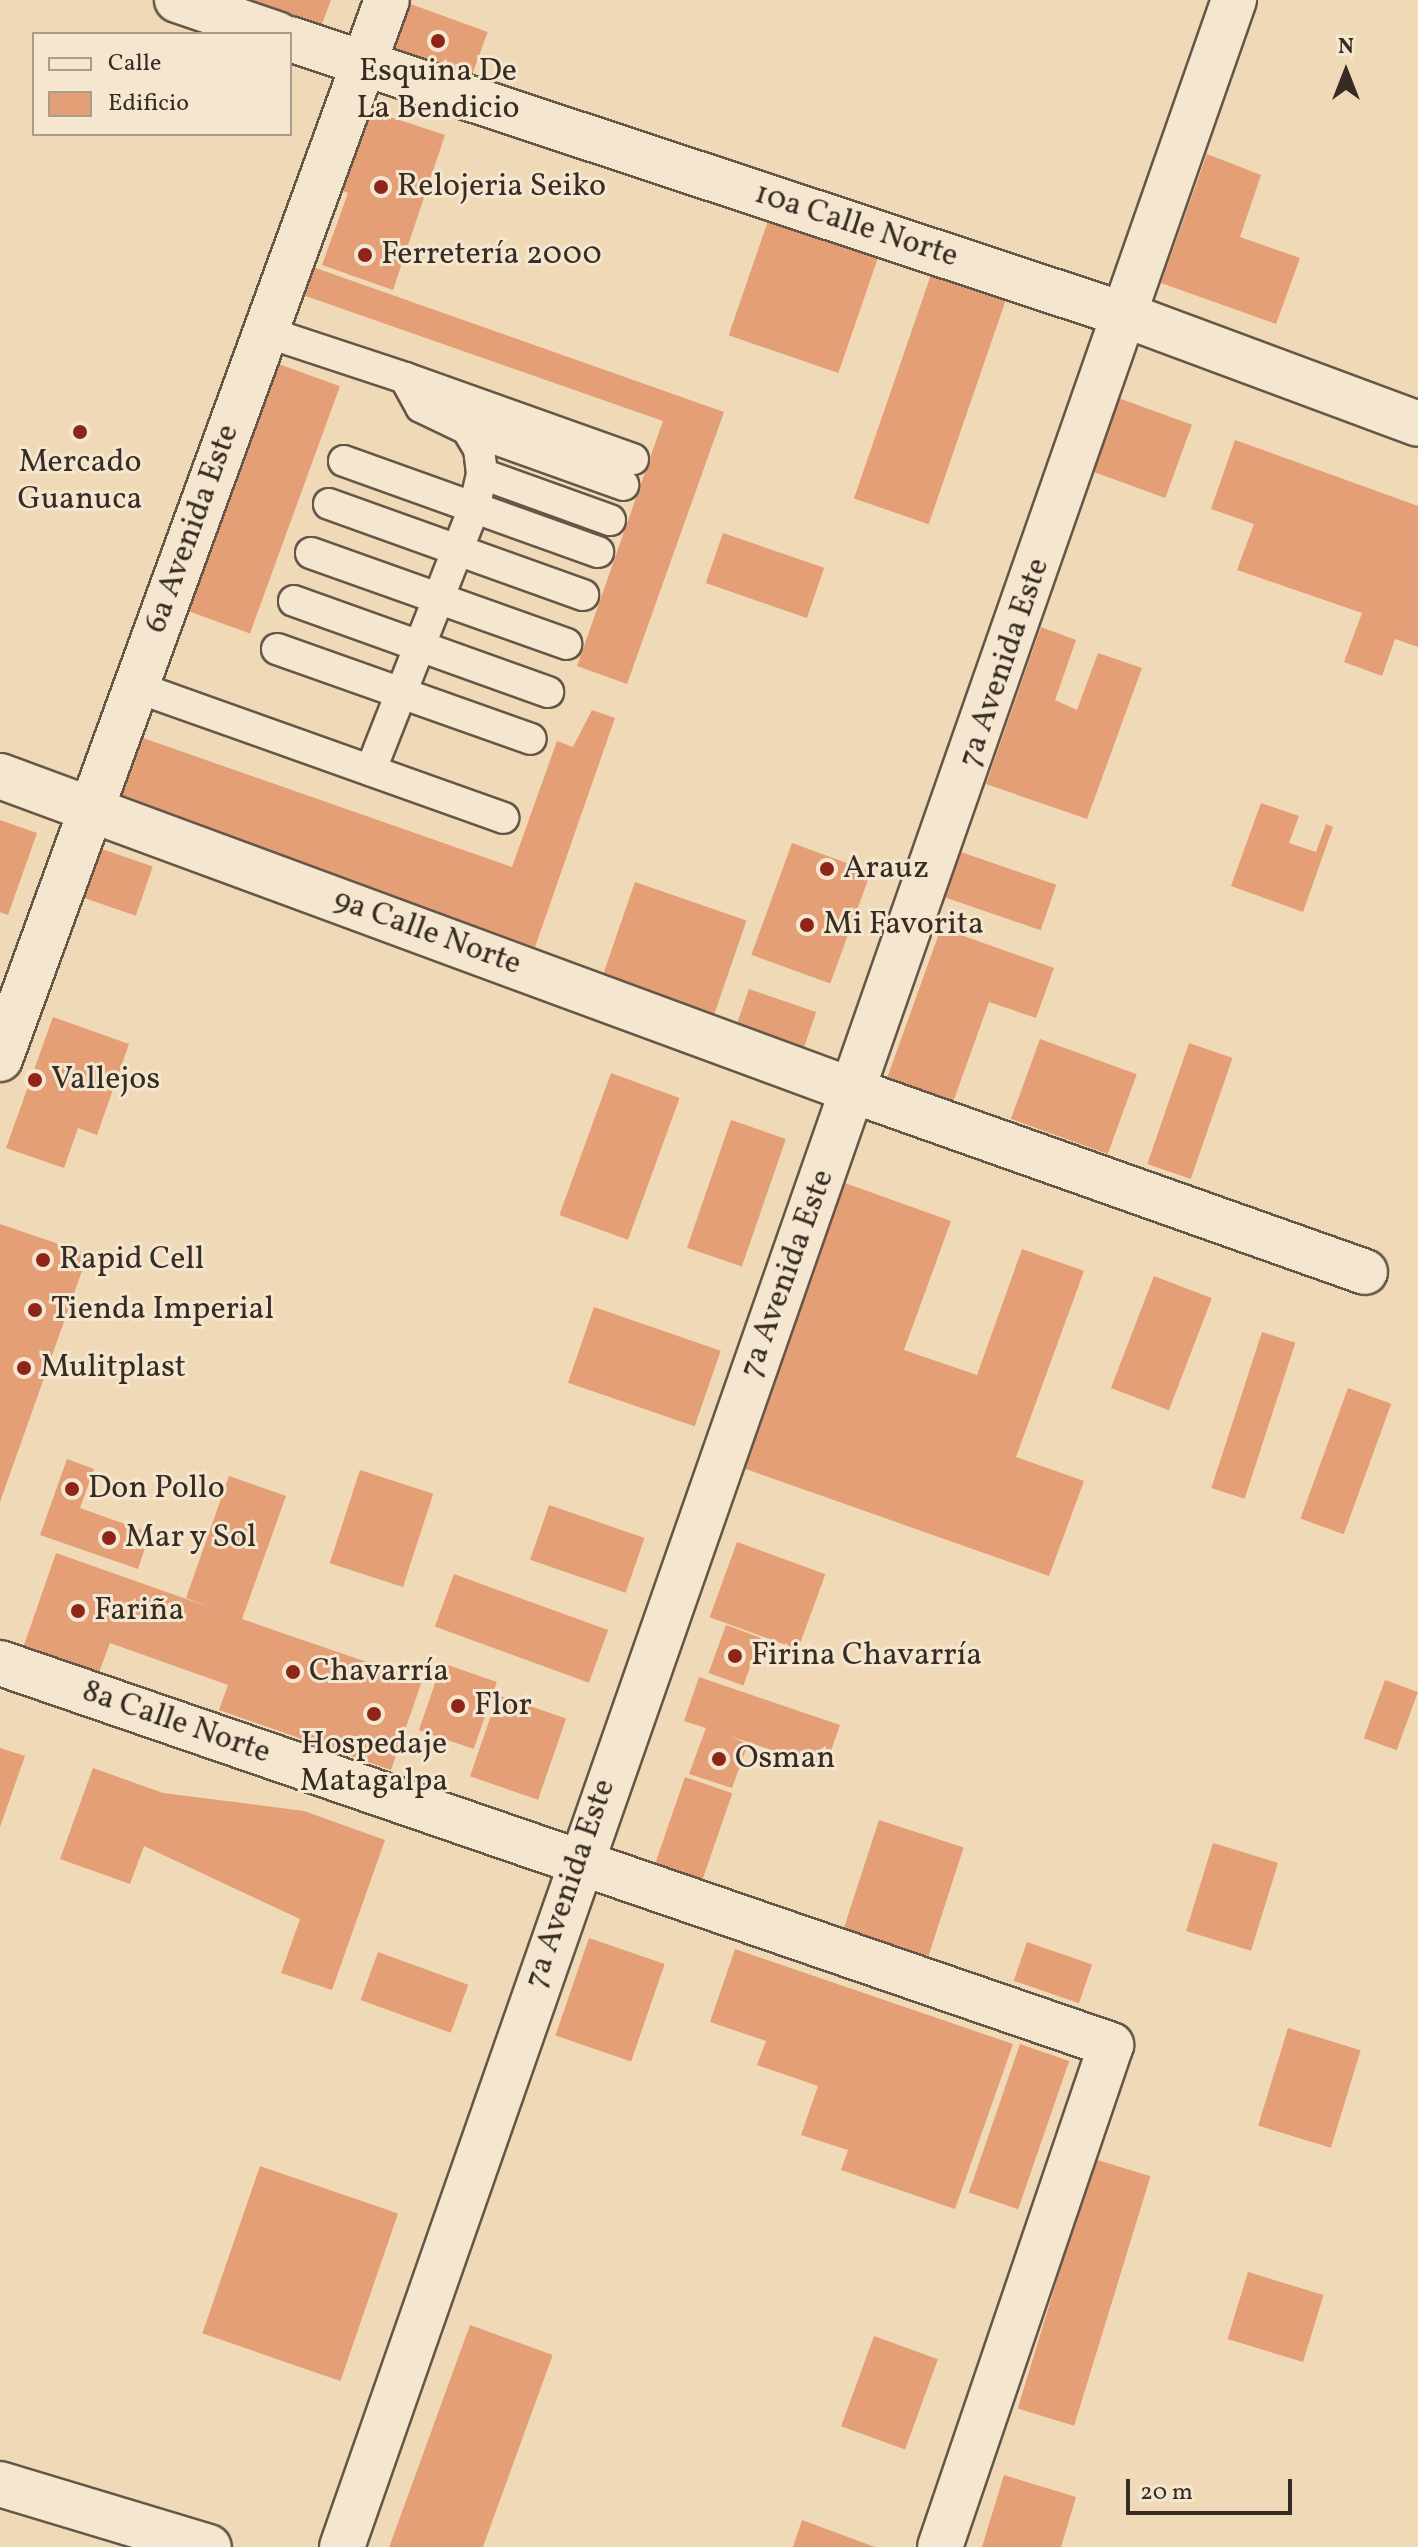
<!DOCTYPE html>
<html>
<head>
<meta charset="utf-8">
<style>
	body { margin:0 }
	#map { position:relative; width:1418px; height:2547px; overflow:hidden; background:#f0d9b6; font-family:Vollkorn,serif }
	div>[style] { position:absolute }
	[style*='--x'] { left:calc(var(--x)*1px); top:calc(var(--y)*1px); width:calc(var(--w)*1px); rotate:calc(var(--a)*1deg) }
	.building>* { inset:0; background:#e49f77; transform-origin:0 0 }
	.roads { filter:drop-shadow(2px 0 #655748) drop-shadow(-2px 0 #655748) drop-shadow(0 2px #655748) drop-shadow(0 -2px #655748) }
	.service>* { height:30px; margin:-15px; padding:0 15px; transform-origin:15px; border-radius:15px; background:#f5e6d0 }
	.minor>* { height:44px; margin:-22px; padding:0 22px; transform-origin:22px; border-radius:22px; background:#f5e6d0 }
	.tertiary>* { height:44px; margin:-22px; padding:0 22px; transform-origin:22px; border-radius:22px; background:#f5e6d0 }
	.dots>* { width:22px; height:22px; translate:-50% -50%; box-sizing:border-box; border:4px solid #f5e6d0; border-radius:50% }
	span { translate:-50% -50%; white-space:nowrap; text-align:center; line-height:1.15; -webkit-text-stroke:6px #f5e6d0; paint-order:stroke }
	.poi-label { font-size:32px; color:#372c23 }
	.left { translate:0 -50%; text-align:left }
	.street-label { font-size:32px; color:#372c23 }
	.legend { position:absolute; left:32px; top:32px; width:260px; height:104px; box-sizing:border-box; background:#f5e6d0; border:2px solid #a99c8b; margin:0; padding:10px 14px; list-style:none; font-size:24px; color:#372c23 }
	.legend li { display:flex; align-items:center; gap:16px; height:40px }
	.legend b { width:40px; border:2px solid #a99c8b }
	.north { position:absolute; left:1306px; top:32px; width:80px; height:80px; -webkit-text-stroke:6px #f5e6d0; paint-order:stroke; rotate:0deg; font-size:22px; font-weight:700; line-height:32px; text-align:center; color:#372c23 }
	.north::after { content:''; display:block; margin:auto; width:28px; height:36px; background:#372c23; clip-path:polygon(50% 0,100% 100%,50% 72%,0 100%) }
	.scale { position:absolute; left:1126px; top:2479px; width:166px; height:36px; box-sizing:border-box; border:4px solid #372c23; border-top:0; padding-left:10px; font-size:24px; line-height:28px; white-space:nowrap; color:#372c23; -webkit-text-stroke:6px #f5e6d0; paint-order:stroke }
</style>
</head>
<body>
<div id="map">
	<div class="building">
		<i style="clip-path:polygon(248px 0,331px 0,319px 32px,246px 5px)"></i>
		<i style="left:405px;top:2px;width:88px;height:51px;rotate:20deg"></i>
		<i style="clip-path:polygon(360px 107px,445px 135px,393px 290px,322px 265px,348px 193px,332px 187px)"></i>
		<i style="clip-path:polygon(1207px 154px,1261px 175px,1240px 237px,1300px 258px,1276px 324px,1161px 283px)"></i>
		<i style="left:769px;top:218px;width:116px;height:124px;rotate:19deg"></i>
		<i style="left:935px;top:263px;width:79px;height:249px;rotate:19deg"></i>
		<i style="clip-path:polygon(310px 266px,724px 412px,627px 684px,577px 666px,663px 421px,300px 294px)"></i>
		<i style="left:276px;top:363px;width:68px;height:263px;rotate:20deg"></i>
		<i style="left:1113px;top:396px;width:84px;height:78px;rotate:20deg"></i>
		<i style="clip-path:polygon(1235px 440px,1418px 506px,1418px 647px,1395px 639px,1382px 676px,1344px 662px,1362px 613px,1237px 570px,1254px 524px,1211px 509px)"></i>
		<i style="left:723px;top:533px;width:107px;height:53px;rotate:19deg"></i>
		<i style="clip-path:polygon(1041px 627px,1076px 640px,1055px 700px,1077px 710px,1098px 653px,1142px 668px,1087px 819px,986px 784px)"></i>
		<i style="clip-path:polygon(592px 710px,615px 718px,535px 947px,120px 801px,143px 738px,512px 867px,557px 741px,573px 747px)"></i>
		<i style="clip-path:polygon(1261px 803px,1299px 816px,1289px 843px,1316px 852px,1326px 824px,1333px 827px,1303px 912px,1231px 886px)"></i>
		<i style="clip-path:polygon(0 820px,37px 833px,8px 915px,0 912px)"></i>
		<i style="left:792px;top:843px;width:84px;height:119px;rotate:20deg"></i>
		<i style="left:96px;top:847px;width:60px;height:52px;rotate:19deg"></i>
		<i style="left:958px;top:851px;width:104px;height:48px;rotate:19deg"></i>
		<i style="left:635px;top:882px;width:118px;height:109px;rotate:19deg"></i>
		<i style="clip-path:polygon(941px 928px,1054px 968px,1036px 1018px,989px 1002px,952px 1105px,886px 1081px)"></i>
		<i style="left:749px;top:989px;width:71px;height:38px;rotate:19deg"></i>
		<i style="clip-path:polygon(53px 1017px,129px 1044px,97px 1135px,78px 1128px,64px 1168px,6px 1148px)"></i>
		<i style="left:1040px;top:1039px;width:103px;height:85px;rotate:20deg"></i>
		<i style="left:1189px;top:1043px;width:46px;height:128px;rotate:19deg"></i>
		<i style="left:611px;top:1073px;width:73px;height:151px;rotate:20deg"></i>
		<i style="left:731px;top:1120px;width:58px;height:135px;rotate:19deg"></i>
		<i style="clip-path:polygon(845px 1183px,951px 1221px,904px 1350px,977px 1375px,1022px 1249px,1084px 1271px,1016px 1457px,1084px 1481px,1049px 1576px,743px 1468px)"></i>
		<i style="clip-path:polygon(0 1224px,88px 1254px,0 1502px)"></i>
		<i style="left:1154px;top:1276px;width:62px;height:120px;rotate:21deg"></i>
		<i style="left:594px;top:1307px;width:134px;height:80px;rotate:19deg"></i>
		<i style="left:1262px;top:1332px;width:35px;height:164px;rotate:18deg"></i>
		<i style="left:1348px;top:1388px;width:46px;height:139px;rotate:20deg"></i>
		<i style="clip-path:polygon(67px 1459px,94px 1469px,80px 1508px,150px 1533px,138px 1569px,40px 1535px)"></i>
		<i style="left:360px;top:1470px;width:77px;height:98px;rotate:18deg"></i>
		<i style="clip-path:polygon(229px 1476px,286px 1496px,242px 1619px,422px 1681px,391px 1770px,219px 1710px,228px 1685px,110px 1643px,98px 1675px,23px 1648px,56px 1553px,212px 1608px,186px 1598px)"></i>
		<i style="left:549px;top:1505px;width:101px;height:58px;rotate:19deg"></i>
		<i style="left:737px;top:1542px;width:94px;height:80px;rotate:20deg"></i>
		<i style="left:454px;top:1574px;width:164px;height:56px;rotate:20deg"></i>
		<i style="left:726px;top:1625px;width:37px;height:51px;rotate:20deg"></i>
		<i style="left:442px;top:1663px;width:58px;height:71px;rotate:19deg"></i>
		<i style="clip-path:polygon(699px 1677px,840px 1725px,825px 1768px,730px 1736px,748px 1744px,732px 1788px,689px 1774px,706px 1728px,684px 1721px)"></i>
		<i style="left:1385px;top:1680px;width:35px;height:62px;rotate:20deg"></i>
		<i style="left:498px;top:1695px;width:72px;height:86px;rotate:19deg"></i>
		<i style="clip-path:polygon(0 1748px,25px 1756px,0 1827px)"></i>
		<i style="clip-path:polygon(93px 1768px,163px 1793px,304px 1811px,385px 1840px,332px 1990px,281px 1973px,300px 1919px,144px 1846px,130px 1884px,60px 1859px)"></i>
		<i style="left:685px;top:1777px;width:50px;height:92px;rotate:19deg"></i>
		<i style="left:879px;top:1820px;width:89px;height:114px;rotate:18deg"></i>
		<i style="left:1213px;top:1843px;width:68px;height:92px;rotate:17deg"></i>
		<i style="left:589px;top:1938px;width:80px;height:103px;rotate:19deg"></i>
		<i style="left:1027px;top:1942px;width:69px;height:41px;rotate:19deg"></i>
		<i style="clip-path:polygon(735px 1949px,1013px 2044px,955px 2209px,841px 2170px,848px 2150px,801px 2135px,818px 2086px,757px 2065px,766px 2041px,710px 2022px)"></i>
		<i style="left:378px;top:1952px;width:96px;height:51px;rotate:20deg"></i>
		<i style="left:1288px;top:2028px;width:76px;height:102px;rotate:17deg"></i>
		<i style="left:1020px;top:2044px;width:52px;height:157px;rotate:19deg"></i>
		<i style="left:1094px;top:2159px;width:59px;height:261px;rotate:17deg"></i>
		<i style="left:260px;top:2166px;width:146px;height:177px;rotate:19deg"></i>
		<i style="left:1248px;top:2272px;width:79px;height:70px;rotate:17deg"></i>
		<i style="left:470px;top:2325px;width:88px;height:236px;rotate:20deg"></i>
		<i style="left:874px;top:2336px;width:68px;height:96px;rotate:20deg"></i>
		<i style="clip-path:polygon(1004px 2475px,1076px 2497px,1061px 2547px,982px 2547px)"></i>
		<i style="clip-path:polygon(802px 2520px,875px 2547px,793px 2547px)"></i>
	</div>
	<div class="roads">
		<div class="service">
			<i style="--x:266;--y:332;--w:146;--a:18.3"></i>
			<i style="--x:405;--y:378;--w:33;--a:61"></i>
			<i style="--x:421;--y:407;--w:51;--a:25.6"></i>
			<i style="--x:467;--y:429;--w:23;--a:59"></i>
			<i style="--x:479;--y:449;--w:25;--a:83"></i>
			<i style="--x:482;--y:474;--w:35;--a:103"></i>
			<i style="--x:474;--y:508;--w:282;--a:111.5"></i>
			<i style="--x:405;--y:378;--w:242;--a:19.6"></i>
			<i style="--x:467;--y:429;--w:166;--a:19.7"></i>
			<i style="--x:344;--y:461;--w:270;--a:19.7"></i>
			<i style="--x:482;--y:474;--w:136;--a:19.8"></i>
			<i style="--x:329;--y:504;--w:270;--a:19.7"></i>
			<i style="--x:311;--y:553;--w:271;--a:19.6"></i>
			<i style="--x:294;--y:601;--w:270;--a:19.7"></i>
			<i style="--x:277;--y:649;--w:269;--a:19.5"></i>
			<i style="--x:136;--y:687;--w:390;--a:19.6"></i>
		</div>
		<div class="minor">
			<i style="--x:177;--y:0;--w:106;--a:18.8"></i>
			<i style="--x:290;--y:39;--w:883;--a:18.29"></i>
			<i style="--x:1128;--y:316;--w:309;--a:20.4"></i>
			<i style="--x:0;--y:776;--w:910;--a:20.25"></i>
			<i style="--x:854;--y:1091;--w:542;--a:19.5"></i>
			<i style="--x:0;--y:1663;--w:1175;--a:18.97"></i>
			<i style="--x:1111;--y:2045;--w:530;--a:108.81"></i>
			<i style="--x:0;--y:2484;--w:218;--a:16.8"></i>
			<i style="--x:342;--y:2547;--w:2699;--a:-70.7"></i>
		</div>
		<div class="tertiary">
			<i style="--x:0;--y:1059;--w:1127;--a:-69.93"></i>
		</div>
	</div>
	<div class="dots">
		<i style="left:438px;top:41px;background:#8f2418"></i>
		<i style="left:381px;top:187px;background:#8f2418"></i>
		<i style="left:365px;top:255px;background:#8f2418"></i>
		<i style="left:80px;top:432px;background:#8f2418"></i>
		<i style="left:827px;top:869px;background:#8f2418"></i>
		<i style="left:807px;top:925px;background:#8f2418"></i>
		<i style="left:35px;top:1080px;background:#8f2418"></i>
		<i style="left:43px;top:1260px;background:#8f2418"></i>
		<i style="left:35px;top:1310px;background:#8f2418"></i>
		<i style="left:24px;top:1368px;background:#8f2418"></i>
		<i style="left:72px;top:1489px;background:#8f2418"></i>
		<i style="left:109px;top:1538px;background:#8f2418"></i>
		<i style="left:78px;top:1611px;background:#8f2418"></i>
		<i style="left:735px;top:1656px;background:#8f2418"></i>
		<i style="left:293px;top:1672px;background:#8f2418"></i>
		<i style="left:458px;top:1706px;background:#8f2418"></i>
		<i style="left:374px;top:1714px;background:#8f2418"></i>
		<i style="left:719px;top:1759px;background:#8f2418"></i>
	</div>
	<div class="poi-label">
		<span style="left:438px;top:91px">Esquina De<br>La Bendicio</span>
		<span class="left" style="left:397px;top:187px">Relojeria Seiko</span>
		<span class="left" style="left:381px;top:255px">Ferretería 2000</span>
		<span style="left:80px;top:482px">Mercado<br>Guanuca</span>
		<span class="left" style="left:843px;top:869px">Arauz</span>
		<span class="left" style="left:823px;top:925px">Mi Favorita</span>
		<span class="left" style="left:51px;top:1080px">Vallejos</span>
		<span class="left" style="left:59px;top:1260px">Rapid Cell</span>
		<span class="left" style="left:51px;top:1310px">Tienda Imperial</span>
		<span class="left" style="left:40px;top:1368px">Mulitplast</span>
		<span class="left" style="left:88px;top:1489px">Don Pollo</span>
		<span class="left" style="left:125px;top:1538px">Mar y Sol</span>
		<span class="left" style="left:94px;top:1611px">Fariña</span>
		<span class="left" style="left:751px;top:1656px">Firina Chavarría</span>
		<span class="left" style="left:309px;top:1672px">Chavarría</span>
		<span class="left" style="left:474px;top:1706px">Flor</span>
		<span style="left:374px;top:1764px">Hospedaje<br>Matagalpa</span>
		<span class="left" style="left:735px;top:1759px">Osman</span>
	</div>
	<div class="street-label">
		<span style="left:856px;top:226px;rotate:18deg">10a Calle Norte</span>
		<span style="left:193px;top:529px;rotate:-70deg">6a Avenida Este</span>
		<span style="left:1005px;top:663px;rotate:-71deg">7a Avenida Este</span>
		<span style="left:427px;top:933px;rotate:20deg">9a Calle Norte</span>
		<span style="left:788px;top:1274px;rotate:-70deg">7a Avenida Este</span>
		<span style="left:176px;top:1723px;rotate:19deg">8a Calle Norte</span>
		<span style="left:571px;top:1884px;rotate:-71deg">7a Avenida Este</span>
	</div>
	<ul class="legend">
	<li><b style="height:10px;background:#f5e6d0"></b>Calle</li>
	<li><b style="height:22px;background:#e49f77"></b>Edificio</li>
	</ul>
	<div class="north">N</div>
	<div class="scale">20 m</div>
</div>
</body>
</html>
